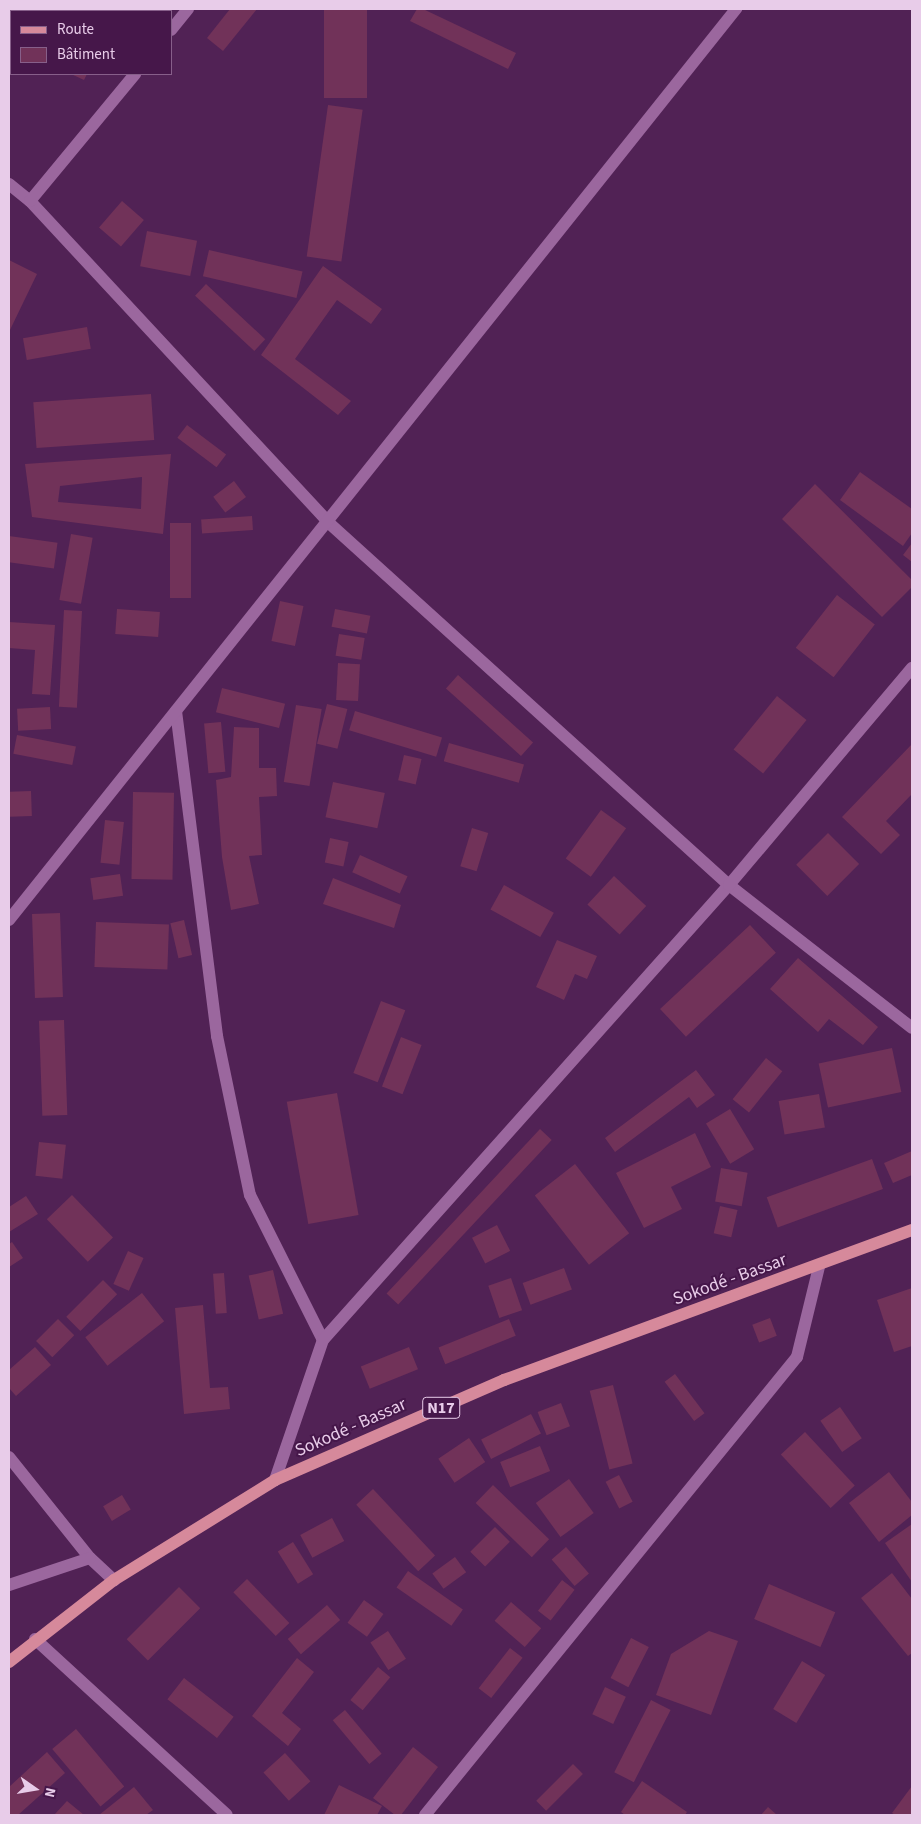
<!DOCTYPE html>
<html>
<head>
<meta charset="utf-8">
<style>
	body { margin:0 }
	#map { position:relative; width:921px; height:1824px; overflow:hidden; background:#512255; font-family:"Source Sans 3",sans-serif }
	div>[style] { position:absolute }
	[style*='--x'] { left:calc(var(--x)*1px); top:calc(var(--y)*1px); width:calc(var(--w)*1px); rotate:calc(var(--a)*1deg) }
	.building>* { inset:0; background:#713259; transform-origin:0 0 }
	.street>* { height:12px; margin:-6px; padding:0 6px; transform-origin:6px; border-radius:6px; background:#9b679e }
	.primary>* { height:12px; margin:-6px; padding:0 6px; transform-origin:6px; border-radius:6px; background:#d6899b }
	span { translate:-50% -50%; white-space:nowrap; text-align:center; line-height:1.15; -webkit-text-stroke:4px #46174a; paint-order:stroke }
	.shield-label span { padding:1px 4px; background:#46174a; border:1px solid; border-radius:4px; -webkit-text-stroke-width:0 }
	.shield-label { font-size:16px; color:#e8cce9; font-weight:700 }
	.street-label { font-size:18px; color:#e8cce9 }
	.frame { position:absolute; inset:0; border:10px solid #e8cce9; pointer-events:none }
	.legend { position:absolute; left:10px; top:10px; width:162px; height:65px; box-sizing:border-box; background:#46174a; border:1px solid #875f8a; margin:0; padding:6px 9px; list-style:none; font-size:15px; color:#e8cce9 }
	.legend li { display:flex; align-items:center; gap:10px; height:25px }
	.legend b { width:25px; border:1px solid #875f8a }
	.north { position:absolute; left:10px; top:1764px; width:50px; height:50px; -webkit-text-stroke:4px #46174a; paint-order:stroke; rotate:103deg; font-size:14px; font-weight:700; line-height:20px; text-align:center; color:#e8cce9 }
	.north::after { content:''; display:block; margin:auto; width:18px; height:22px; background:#e8cce9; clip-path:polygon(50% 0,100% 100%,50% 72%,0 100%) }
</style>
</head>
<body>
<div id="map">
	<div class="building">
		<i style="clip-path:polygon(119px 9px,119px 11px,63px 10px,63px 9px)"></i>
		<i style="clip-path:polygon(230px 9px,257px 9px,223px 51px,207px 38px)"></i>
		<i style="left:324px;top:9px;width:43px;height:89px"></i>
		<i style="clip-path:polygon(417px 9px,423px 9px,516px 53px,508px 69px,410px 21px)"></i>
		<i style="clip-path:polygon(71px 74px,87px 74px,84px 80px)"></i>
		<i style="left:328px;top:105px;width:35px;height:153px;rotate:8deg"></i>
		<i style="left:122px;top:201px;width:29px;height:35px;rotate:41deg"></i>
		<i style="left:147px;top:231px;width:51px;height:36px;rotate:11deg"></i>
		<i style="left:209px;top:250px;width:96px;height:27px;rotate:13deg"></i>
		<i style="clip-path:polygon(9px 260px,37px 274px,9px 332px)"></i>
		<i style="clip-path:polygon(323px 266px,382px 309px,371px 324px,337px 300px,295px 359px,351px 401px,338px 415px,261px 355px)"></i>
		<i style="left:206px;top:284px;width:81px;height:16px;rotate:43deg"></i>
		<i style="left:87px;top:327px;width:22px;height:65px;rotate:80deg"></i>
		<i style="left:151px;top:394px;width:46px;height:118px;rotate:86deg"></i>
		<i style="left:187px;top:425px;width:49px;height:16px;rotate:37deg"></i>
		<i style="clip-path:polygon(evenodd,171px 454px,163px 534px,32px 517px,25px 464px,171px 454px,142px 477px,141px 509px,58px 502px,60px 486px,142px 477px)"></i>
		<i style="clip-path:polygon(860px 472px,912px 509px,912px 533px,903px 546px,840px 500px)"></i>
		<i style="left:234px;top:481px;width:20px;height:26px;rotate:53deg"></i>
		<i style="clip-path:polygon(815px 484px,912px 580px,912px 587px,882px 617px,782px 519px)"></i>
		<i style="left:252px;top:516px;width:14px;height:51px;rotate:86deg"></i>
		<i style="left:170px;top:523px;width:21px;height:75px"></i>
		<i style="left:71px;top:534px;width:22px;height:67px;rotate:10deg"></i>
		<i style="left:9px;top:536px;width:49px;height:26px;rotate:8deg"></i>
		<i style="clip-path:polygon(912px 543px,912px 562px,903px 555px)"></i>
		<i style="left:837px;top:595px;width:48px;height:67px;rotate:38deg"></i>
		<i style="left:280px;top:601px;width:24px;height:41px;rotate:12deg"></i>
		<i style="left:117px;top:609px;width:43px;height:25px;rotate:4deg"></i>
		<i style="left:335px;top:609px;width:36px;height:18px;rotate:11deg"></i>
		<i style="left:64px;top:610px;width:18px;height:97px;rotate:3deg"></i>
		<i style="clip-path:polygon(9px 622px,55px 625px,50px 695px,32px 694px,35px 650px,9px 648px)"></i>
		<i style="left:339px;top:634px;width:26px;height:22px;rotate:9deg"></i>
		<i style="left:338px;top:663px;width:22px;height:37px;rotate:3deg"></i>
		<i style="left:458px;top:675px;width:101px;height:18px;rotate:42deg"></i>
		<i style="left:222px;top:688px;width:65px;height:25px;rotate:14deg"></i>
		<i style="left:777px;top:696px;width:38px;height:69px;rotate:39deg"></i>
		<i style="left:327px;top:704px;width:21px;height:41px;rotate:14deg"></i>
		<i style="left:296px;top:705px;width:26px;height:78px;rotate:9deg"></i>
		<i style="left:50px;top:707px;width:22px;height:33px;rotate:87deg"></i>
		<i style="left:355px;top:711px;width:91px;height:20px;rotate:17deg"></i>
		<i style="left:221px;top:722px;width:50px;height:17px;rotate:85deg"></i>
		<i style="clip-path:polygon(234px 727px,259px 728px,259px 768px,276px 768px,277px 796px,259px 797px,262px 855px,249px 856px,259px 904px,231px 910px,222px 857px,216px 780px,231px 777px)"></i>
		<i style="left:17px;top:735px;width:60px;height:19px;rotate:11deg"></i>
		<i style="left:449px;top:743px;width:78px;height:19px;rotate:16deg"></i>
		<i style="clip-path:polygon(912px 744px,912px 794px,886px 821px,900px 835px,881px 854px,842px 817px)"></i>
		<i style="left:404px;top:755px;width:18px;height:26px;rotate:13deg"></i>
		<i style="left:333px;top:782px;width:53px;height:36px;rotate:12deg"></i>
		<i style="left:31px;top:791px;width:25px;height:22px;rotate:88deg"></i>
		<i style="left:133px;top:792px;width:41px;height:87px;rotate:1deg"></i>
		<i style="left:601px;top:810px;width:31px;height:60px;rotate:36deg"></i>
		<i style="left:105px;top:820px;width:19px;height:43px;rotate:6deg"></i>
		<i style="left:472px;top:828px;width:17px;height:40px;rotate:17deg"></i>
		<i style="left:828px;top:833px;width:44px;height:45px;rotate:45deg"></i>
		<i style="left:330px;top:838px;width:19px;height:25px;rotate:12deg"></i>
		<i style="left:360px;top:855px;width:52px;height:19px;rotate:24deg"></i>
		<i style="left:120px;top:874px;width:22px;height:30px;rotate:82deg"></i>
		<i style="left:614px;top:876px;width:44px;height:39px;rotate:43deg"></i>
		<i style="clip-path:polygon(333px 878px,401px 905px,394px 928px,323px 904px)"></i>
		<i style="left:504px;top:885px;width:57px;height:28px;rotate:29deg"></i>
		<i style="left:60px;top:913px;width:84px;height:28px;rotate:88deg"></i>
		<i style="left:184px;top:920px;width:36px;height:14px;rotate:77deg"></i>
		<i style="left:96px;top:922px;width:73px;height:45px;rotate:2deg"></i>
		<i style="left:750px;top:925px;width:38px;height:123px;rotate:47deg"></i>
		<i style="clip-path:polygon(557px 940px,597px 956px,587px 979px,575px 974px,564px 1000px,536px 987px)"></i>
		<i style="clip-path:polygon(798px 958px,878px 1027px,863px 1045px,829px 1019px,818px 1032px,770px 989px)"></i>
		<i style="left:381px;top:1001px;width:26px;height:77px;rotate:21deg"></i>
		<i style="left:64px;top:1020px;width:95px;height:25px;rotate:88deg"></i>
		<i style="left:401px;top:1037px;width:22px;height:53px;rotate:21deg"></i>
		<i style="left:892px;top:1048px;width:45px;height:75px;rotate:78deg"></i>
		<i style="left:766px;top:1058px;width:21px;height:53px;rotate:39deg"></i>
		<i style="clip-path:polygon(696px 1070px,715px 1095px,697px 1108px,689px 1097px,615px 1152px,605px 1138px)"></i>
		<i style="left:337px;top:1093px;width:124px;height:51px;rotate:80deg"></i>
		<i style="left:819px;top:1094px;width:34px;height:41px;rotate:80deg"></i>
		<i style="left:730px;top:1109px;width:47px;height:28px;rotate:59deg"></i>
		<i style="left:540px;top:1129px;width:16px;height:225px;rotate:43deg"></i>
		<i style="clip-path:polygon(695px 1133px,711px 1167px,671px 1187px,682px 1209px,644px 1228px,616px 1173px)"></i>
		<i style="left:39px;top:1142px;width:27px;height:34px;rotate:6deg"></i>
		<i style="clip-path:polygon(912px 1151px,912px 1175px,893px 1183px,884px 1163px)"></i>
		<i style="left:872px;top:1159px;width:32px;height:112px;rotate:70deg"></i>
		<i style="left:575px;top:1164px;width:88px;height:51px;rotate:52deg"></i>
		<i style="left:721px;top:1168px;width:27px;height:34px;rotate:10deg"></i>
		<i style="left:72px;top:1195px;width:59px;height:35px;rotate:46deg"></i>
		<i style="clip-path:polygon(26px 1196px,38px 1214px,9px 1232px,9px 1207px)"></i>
		<i style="left:720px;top:1206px;width:18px;height:28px;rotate:13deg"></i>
		<i style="left:497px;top:1225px;width:29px;height:28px;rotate:63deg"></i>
		<i style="clip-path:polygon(12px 1242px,23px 1258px,9px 1267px,9px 1244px)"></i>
		<i style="left:128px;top:1251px;width:17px;height:36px;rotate:24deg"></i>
		<i style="left:564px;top:1268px;width:23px;height:44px;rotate:70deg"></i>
		<i style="left:273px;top:1270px;width:45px;height:25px;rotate:77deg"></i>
		<i style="left:224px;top:1273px;width:40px;height:11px;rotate:86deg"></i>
		<i style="left:511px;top:1278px;width:34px;height:24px;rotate:71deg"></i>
		<i style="left:103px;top:1280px;width:20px;height:52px;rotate:45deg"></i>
		<i style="clip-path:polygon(912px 1288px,912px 1346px,894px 1352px,877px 1300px)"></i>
		<i style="left:142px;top:1293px;width:36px;height:72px;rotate:52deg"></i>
		<i style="clip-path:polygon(203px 1305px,210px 1388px,228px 1387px,230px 1409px,184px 1414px,175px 1308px)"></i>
		<i style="left:770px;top:1318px;width:19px;height:19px;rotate:69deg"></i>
		<i style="left:58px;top:1319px;width:23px;height:31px;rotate:45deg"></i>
		<i style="left:509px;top:1319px;width:18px;height:76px;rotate:68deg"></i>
		<i style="clip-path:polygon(35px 1347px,51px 1365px,16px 1396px,9px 1388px,9px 1370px)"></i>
		<i style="left:409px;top:1347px;width:24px;height:52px;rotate:68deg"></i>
		<i style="left:675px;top:1374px;width:49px;height:13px;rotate:53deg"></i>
		<i style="left:613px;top:1385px;width:81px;height:24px;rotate:76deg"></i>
		<i style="left:561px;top:1403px;width:25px;height:25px;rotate:69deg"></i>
		<i style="left:840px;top:1407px;width:38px;height:24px;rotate:55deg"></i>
		<i style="left:531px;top:1414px;width:22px;height:56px;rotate:63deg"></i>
		<i style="left:805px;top:1432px;width:73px;height:33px;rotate:47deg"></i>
		<i style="left:469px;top:1438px;width:29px;height:37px;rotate:56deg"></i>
		<i style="left:540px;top:1446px;width:27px;height:43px;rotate:68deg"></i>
		<i style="clip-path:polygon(889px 1472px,912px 1502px,912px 1515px,879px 1542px,849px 1503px)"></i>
		<i style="left:619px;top:1475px;width:30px;height:15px;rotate:63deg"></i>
		<i style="left:569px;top:1479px;width:42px;height:41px;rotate:54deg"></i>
		<i style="left:493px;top:1485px;width:78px;height:25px;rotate:44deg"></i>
		<i style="left:373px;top:1489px;width:91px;height:23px;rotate:47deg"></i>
		<i style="left:122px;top:1495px;width:17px;height:22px;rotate:59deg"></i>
		<i style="left:332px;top:1518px;width:26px;height:36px;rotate:62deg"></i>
		<i style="clip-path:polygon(912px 1524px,912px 1582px,885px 1543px)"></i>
		<i style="left:495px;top:1527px;width:21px;height:35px;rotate:45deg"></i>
		<i style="left:293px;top:1542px;width:38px;height:18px;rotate:58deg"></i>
		<i style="left:566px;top:1547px;width:35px;height:19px;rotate:49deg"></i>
		<i style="left:455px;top:1557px;width:19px;height:28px;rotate:54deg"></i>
		<i style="left:408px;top:1571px;width:67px;height:20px;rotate:35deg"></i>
		<i style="clip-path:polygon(892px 1573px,912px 1599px,912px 1653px,908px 1656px,861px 1598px)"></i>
		<i style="left:247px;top:1579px;width:61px;height:19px;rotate:46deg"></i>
		<i style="left:562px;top:1580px;width:16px;height:39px;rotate:38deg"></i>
		<i style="left:769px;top:1584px;width:72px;height:38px;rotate:23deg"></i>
		<i style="left:179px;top:1587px;width:30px;height:74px;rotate:45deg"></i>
		<i style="left:364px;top:1600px;width:24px;height:28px;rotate:36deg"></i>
		<i style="left:511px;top:1602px;width:40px;height:25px;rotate:41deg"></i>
		<i style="left:327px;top:1605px;width:20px;height:52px;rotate:49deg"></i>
		<i style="left:388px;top:1631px;width:33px;height:21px;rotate:57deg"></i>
		<i style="clip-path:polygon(709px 1631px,738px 1641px,711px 1715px,656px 1695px,671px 1654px)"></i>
		<i style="left:631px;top:1638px;width:20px;height:45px;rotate:27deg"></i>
		<i style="left:510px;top:1648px;width:16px;height:51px;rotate:38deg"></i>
		<i style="clip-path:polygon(297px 1658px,314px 1672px,282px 1713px,301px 1729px,288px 1746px,252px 1716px)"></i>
		<i style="left:802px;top:1661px;width:27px;height:56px;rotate:31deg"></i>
		<i style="left:378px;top:1667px;width:16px;height:43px;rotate:40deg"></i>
		<i style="left:184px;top:1678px;width:63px;height:27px;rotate:38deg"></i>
		<i style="left:605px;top:1687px;width:23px;height:30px;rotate:25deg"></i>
		<i style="left:651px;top:1700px;width:22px;height:81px;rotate:27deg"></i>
		<i style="left:345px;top:1710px;width:57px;height:16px;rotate:50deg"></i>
		<i style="left:76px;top:1729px;width:75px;height:31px;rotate:50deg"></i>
		<i style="clip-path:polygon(413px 1747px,438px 1767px,401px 1815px,395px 1815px,373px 1798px)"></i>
		<i style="clip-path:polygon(47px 1752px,65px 1773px,18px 1815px,9px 1815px,9px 1787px)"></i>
		<i style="left:285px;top:1753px;width:38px;height:29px;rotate:48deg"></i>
		<i style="left:573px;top:1764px;width:14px;height:52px;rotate:45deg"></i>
		<i style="clip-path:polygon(642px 1781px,687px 1812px,685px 1815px,625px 1815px,621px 1812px)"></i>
		<i style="clip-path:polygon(339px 1785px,382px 1806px,377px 1815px,324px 1815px)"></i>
		<i style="clip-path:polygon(912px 1786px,912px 1815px,895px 1815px,892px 1813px)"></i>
		<i style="clip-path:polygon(134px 1787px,153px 1810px,146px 1815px,99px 1815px)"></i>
		<i style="clip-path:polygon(67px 1801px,84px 1815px,54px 1815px)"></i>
		<i style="clip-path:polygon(768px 1807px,777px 1815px,761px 1815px)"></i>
	</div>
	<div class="street">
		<i style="--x:171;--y:30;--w:27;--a:-51"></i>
		<i style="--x:9;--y:184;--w:27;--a:39"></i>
		<i style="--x:30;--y:201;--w:439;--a:47.1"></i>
		<i style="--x:329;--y:523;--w:539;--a:42.15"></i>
		<i style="--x:729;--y:885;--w:232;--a:38"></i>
		<i style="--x:30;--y:201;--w:165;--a:-50.4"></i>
		<i style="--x:176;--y:711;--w:328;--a:82.8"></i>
		<i style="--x:217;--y:1036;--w:162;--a:78.3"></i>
		<i style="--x:250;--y:1195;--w:162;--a:63.3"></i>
		<i style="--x:9;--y:920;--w:1166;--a:-51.41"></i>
		<i style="--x:9;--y:1457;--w:129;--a:51.3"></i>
		<i style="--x:90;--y:1558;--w:33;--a:43"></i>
		<i style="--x:275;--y:1480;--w:148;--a:-71.1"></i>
		<i style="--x:323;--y:1340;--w:610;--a:-48.26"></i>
		<i style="--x:729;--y:885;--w:284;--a:-49.9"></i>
		<i style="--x:9;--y:1585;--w:85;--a:-18.4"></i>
		<i style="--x:35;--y:1639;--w:260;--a:42.5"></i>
		<i style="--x:425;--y:1815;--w:590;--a:-50.92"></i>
		<i style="--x:797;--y:1357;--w:93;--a:-76.3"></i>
	</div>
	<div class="primary">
		<i style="--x:9;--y:1662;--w:133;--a:-38"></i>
		<i style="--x:114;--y:1580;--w:190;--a:-31.8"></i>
		<i style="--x:275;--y:1480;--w:250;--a:-23.6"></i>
		<i style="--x:504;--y:1380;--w:435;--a:-20.2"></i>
	</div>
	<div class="shield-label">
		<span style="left:441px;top:1408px">N17</span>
	</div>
	<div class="street-label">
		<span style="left:730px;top:1280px;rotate:-20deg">Sokodé - Bassar</span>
		<span style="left:351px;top:1428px;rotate:-24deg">Sokodé - Bassar</span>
	</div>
	<div class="frame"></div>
	<ul class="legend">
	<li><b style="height:6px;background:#d6899b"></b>Route</li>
	<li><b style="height:14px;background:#713259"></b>Bâtiment</li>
	</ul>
	<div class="north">N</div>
</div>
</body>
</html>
